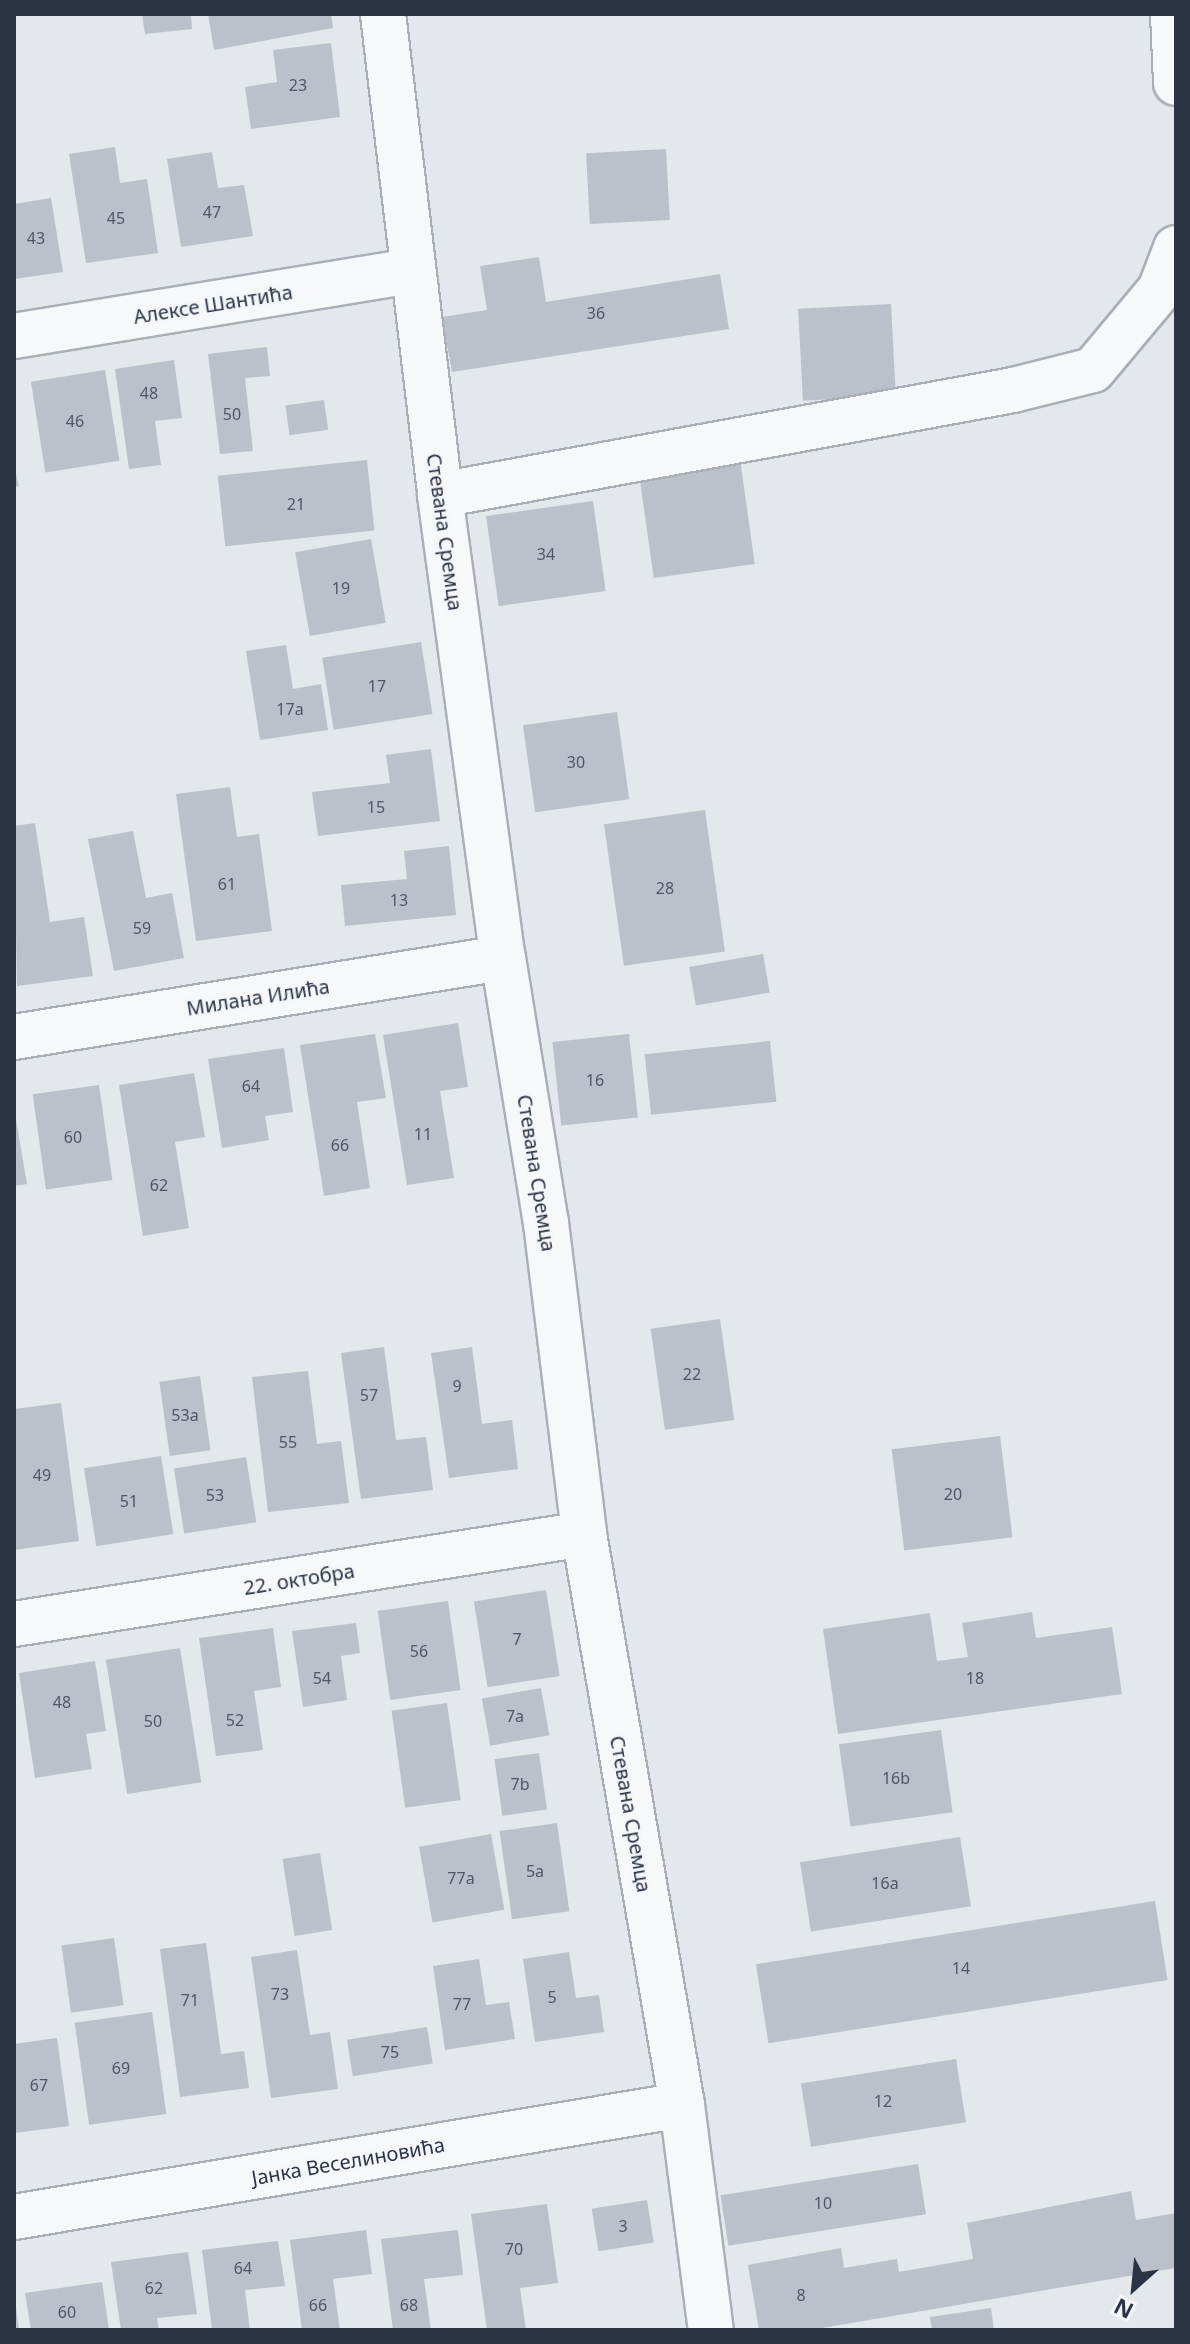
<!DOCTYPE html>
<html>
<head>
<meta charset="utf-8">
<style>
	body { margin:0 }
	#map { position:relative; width:1190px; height:2344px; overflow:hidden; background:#e4e7ec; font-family:"Noto Sans",sans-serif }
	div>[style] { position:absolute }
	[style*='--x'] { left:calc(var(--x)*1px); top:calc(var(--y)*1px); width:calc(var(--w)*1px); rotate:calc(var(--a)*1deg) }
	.building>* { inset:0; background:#bbc0ca; transform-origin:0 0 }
	.roads { filter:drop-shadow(2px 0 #a9aeb7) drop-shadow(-2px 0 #a9aeb7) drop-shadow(0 2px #a9aeb7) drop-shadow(0 -2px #a9aeb7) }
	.minor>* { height:44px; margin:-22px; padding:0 22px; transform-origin:22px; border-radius:22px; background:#f7f8fa }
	span { translate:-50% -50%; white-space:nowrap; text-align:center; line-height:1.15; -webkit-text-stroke:6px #f4f6f9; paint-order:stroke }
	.number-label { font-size:16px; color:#4f5766 }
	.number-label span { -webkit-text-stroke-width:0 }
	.street-label { font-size:20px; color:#2b3445 }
	.frame { position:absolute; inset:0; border:16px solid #2b3445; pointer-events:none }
	.north { position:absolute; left:1094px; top:2248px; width:80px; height:80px; -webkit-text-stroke:6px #f4f6f9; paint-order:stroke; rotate:207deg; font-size:22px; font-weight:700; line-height:32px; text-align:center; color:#2b3445 }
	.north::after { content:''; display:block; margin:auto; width:28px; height:36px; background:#2b3445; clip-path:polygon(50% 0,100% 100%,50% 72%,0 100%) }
</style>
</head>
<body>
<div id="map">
	<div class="building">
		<i style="clip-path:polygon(142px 14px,191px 14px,192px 29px,145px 34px)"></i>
		<i style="clip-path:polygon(208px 14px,331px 14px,333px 28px,214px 50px)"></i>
		<i style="clip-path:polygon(331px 43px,340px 117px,251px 129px,245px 87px,277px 82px,273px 50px)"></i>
		<i style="clip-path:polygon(115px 147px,120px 183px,147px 179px,158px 253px,86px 263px,69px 154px)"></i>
		<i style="left:666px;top:149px;width:71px;height:80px;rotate:87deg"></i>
		<i style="clip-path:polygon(212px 152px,218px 188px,244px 185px,253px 236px,181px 247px,167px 159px)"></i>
		<i style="clip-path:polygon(51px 198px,63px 272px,14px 279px,14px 204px)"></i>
		<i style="clip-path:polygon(539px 257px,546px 302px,720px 274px,729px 329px,452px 372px,442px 317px,487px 310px,480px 266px)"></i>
		<i style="left:891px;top:304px;width:92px;height:93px;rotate:87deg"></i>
		<i style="clip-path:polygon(267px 347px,270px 376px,245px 378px,253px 451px,220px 454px,208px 354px)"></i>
		<i style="clip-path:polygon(174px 360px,182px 418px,155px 421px,161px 465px,129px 469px,115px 369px)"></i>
		<i style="left:105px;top:370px;width:92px;height:75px;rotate:81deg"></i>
		<i style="left:324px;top:400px;width:30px;height:39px;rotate:82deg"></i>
		<i style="left:739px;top:452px;width:113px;height:102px;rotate:82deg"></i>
		<i style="left:367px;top:460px;width:71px;height:150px;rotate:84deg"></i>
		<i style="clip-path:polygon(14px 466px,19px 486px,14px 487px)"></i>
		<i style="left:593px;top:501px;width:91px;height:108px;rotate:82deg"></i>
		<i style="left:371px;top:539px;width:85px;height:77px;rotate:80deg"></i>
		<i style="left:421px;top:642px;width:73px;height:100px;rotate:81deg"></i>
		<i style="clip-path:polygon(286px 645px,293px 689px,321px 684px,328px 730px,260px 740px,246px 651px)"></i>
		<i style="left:617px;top:712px;width:88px;height:95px;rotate:82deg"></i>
		<i style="clip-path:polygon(431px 749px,440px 821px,318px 836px,312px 792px,390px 783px,386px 755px)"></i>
		<i style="clip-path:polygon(230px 787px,237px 837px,259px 834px,272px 931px,196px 941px,176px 794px)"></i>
		<i style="left:705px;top:810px;width:143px;height:102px;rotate:82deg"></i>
		<i style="clip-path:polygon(35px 823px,50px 922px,84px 917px,93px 976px,17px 986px,14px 826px)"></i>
		<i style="clip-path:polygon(133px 831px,146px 898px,172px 893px,184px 958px,114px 971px,88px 839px)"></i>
		<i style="clip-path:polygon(449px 846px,456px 915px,345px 926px,341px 885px,407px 879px,404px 851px)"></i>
		<i style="left:763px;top:954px;width:39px;height:75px;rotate:80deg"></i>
		<i style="clip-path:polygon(458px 1023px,468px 1087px,440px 1091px,454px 1178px,407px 1185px,383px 1035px)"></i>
		<i style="clip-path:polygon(375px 1034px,386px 1098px,357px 1102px,370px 1188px,324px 1196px,300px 1045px)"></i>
		<i style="left:629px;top:1034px;width:84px;height:77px;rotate:84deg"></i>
		<i style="left:770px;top:1041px;width:61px;height:126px;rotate:84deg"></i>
		<i style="clip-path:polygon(284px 1048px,293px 1112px,265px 1116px,269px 1140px,222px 1148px,208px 1059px)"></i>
		<i style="clip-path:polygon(194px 1073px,205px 1137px,175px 1142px,189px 1228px,143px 1236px,119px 1085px)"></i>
		<i style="left:99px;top:1085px;width:96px;height:67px;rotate:82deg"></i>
		<i style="clip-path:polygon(14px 1108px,27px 1184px,14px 1186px)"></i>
		<i style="left:720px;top:1319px;width:102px;height:70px;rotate:82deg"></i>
		<i style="clip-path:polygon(384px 1347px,396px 1440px,426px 1437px,433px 1490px,361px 1499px,341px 1353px)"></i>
		<i style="clip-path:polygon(472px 1347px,482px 1424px,512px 1420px,518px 1469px,449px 1478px,431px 1353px)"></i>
		<i style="clip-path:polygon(308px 1371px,317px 1444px,341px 1441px,349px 1503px,268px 1512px,252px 1377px)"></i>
		<i style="left:200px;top:1376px;width:75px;height:41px;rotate:82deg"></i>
		<i style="clip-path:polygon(61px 1403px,79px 1541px,14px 1550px,14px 1409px)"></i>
		<i style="left:1000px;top:1436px;width:102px;height:109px;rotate:83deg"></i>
		<i style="left:161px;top:1456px;width:79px;height:78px;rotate:81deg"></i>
		<i style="left:246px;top:1457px;width:66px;height:73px;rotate:81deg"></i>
		<i style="left:546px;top:1590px;width:87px;height:73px;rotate:81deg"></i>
		<i style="left:448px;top:1601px;width:90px;height:71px;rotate:82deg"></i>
		<i style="clip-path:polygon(1032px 1612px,1036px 1638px,1112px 1627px,1122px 1694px,838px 1734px,823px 1629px,930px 1613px,937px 1661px,968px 1657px,962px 1623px)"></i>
		<i style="clip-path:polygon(356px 1623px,360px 1653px,341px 1656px,347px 1700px,303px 1707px,292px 1631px)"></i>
		<i style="clip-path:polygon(273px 1628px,281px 1687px,254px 1691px,263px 1750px,216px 1756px,199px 1638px)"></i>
		<i style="left:180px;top:1648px;width:136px;height:75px;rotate:81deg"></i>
		<i style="clip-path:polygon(95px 1661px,106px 1731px,86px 1734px,92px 1769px,35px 1778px,19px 1673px)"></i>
		<i style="left:541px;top:1688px;width:48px;height:60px;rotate:80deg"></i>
		<i style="left:447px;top:1703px;width:98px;height:56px;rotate:82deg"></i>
		<i style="left:941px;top:1730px;width:83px;height:103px;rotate:82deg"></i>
		<i style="left:539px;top:1753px;width:57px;height:45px;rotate:82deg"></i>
		<i style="left:557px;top:1823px;width:89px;height:58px;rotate:82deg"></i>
		<i style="left:491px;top:1834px;width:77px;height:73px;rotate:80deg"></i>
		<i style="left:960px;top:1837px;width:70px;height:162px;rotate:81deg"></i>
		<i style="left:320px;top:1853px;width:78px;height:38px;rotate:81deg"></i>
		<i style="left:1155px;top:1901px;width:80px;height:404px;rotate:81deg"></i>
		<i style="left:114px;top:1938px;width:68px;height:53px;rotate:82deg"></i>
		<i style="clip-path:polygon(206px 1943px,221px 2054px,244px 2051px,249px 2088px,180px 2097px,160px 1949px)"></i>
		<i style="clip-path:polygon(297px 1950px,310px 2035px,330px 2032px,338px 2089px,271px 2098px,251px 1957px)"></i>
		<i style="clip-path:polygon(569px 1952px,576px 1998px,599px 1995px,604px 2032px,535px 2042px,523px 1959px)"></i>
		<i style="clip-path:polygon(479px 1959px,486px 2005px,509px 2002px,515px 2039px,445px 2050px,433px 1966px)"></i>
		<i style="left:152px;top:2012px;width:103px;height:78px;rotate:82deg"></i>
		<i style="left:427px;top:2027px;width:37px;height:81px;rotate:81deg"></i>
		<i style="clip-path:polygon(57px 2038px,69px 2126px,14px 2133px,14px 2044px)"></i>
		<i style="left:956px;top:2059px;width:64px;height:157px;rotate:81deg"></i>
		<i style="left:918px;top:2164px;width:51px;height:200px;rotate:81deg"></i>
		<i style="clip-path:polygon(1131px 2191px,1136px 2220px,1176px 2213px,1176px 2268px,810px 2330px,759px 2330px,748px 2265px,841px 2248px,844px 2268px,897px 2259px,899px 2272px,973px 2259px,967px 2223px)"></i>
		<i style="left:647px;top:2200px;width:43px;height:56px;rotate:81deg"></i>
		<i style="clip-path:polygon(547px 2204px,558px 2283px,520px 2288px,526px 2330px,487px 2330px,471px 2214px)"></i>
		<i style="clip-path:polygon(366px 2230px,372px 2274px,333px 2279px,340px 2330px,302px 2330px,290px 2240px)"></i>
		<i style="clip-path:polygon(458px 2230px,463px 2275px,424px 2279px,431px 2330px,393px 2330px,381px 2239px)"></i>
		<i style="clip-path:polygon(278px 2241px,285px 2286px,245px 2290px,250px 2330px,212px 2330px,202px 2250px)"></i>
		<i style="clip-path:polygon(188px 2252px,197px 2314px,157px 2318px,159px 2330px,121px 2330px,111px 2262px)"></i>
		<i style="clip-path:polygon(102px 2282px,109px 2330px,31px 2330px,25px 2293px)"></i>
		<i style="clip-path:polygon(14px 2307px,16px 2307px,19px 2330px,14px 2330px)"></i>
		<i style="clip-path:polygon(991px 2308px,994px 2330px,932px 2330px,930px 2317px)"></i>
	</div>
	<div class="roads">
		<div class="minor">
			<i style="--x:383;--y:14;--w:484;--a:83.2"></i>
			<i style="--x:440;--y:495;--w:467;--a:82.3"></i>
			<i style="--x:503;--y:958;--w:268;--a:80.8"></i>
			<i style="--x:546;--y:1223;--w:313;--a:83"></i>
			<i style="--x:584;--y:1534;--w:579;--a:80.26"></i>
			<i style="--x:682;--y:2105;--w:227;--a:82.7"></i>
			<i style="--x:1173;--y:14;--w:69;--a:87.5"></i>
			<i style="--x:14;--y:336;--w:402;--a:-9.3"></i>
			<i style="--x:440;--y:495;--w:583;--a:-10.38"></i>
			<i style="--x:1013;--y:390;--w:82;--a:-14"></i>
			<i style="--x:1093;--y:370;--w:104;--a:-50.1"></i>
			<i style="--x:1160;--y:290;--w:45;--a:-69.1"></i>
			<i style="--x:14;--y:1037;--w:495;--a:-9.2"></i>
			<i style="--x:14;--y:1624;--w:577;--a:-8.97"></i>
			<i style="--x:14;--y:2217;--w:677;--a:-9.52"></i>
		</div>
	</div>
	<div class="number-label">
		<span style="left:298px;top:85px">23</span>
		<span style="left:212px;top:212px">47</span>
		<span style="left:116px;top:218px">45</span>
		<span style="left:36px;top:238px">43</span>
		<span style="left:596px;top:313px">36</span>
		<span style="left:149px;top:393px">48</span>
		<span style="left:232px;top:414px">50</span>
		<span style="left:75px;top:421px">46</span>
		<span style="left:296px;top:504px">21</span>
		<span style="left:546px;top:554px">34</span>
		<span style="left:341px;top:588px">19</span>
		<span style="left:377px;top:686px">17</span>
		<span style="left:290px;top:709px">17a</span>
		<span style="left:576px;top:762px">30</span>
		<span style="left:376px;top:807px">15</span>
		<span style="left:227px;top:884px">61</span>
		<span style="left:665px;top:888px">28</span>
		<span style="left:399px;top:900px">13</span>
		<span style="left:142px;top:928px">59</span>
		<span style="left:595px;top:1080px">16</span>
		<span style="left:251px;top:1086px">64</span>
		<span style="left:423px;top:1134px">11</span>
		<span style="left:73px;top:1137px">60</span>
		<span style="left:340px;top:1145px">66</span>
		<span style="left:159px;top:1185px">62</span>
		<span style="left:692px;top:1374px">22</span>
		<span style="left:457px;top:1386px">9</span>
		<span style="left:369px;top:1395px">57</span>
		<span style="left:185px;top:1415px">53a</span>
		<span style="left:288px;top:1442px">55</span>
		<span style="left:42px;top:1475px">49</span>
		<span style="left:953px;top:1494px">20</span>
		<span style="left:215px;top:1495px">53</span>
		<span style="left:129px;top:1501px">51</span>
		<span style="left:517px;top:1639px">7</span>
		<span style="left:419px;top:1651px">56</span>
		<span style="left:322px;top:1678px">54</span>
		<span style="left:975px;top:1678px">18</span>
		<span style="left:62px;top:1702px">48</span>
		<span style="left:515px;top:1716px">7a</span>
		<span style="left:235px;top:1720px">52</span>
		<span style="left:153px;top:1721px">50</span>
		<span style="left:896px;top:1778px">16b</span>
		<span style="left:520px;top:1784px">7b</span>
		<span style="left:535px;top:1871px">5a</span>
		<span style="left:461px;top:1878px">77a</span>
		<span style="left:885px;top:1883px">16a</span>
		<span style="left:961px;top:1968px">14</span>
		<span style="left:280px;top:1994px">73</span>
		<span style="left:552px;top:1997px">5</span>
		<span style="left:190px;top:2000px">71</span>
		<span style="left:462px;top:2004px">77</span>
		<span style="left:390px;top:2052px">75</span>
		<span style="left:121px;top:2068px">69</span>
		<span style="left:39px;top:2085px">67</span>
		<span style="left:883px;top:2101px">12</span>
		<span style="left:823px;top:2203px">10</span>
		<span style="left:623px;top:2226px">3</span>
		<span style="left:514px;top:2249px">70</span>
		<span style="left:243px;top:2268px">64</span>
		<span style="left:154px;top:2288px">62</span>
		<span style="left:801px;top:2295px">8</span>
		<span style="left:318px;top:2305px">66</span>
		<span style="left:409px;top:2305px">68</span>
		<span style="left:67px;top:2312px">60</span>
	</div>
	<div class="street-label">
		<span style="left:213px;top:304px;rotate:-9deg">Алексе Шантића</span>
		<span style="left:445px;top:532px;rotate:82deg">Стевана Сремца</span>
		<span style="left:258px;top:997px;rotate:-9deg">Милана Илића</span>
		<span style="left:537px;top:1173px;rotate:81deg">Стевана Сремца</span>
		<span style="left:299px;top:1579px;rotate:-9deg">22. октобра</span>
		<span style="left:631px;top:1814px;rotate:80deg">Стевана Сремца</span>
		<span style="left:348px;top:2161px;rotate:-10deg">Јанка Веселиновића</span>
	</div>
	<div class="frame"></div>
	<div class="north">N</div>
</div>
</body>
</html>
